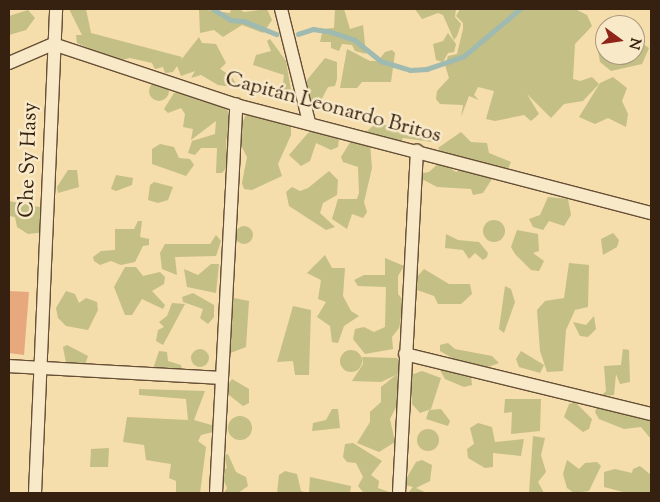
<!DOCTYPE html>
<html>
<head>
<meta charset="utf-8">
<style>
	body { margin:0 }
	#map { position:relative; width:660px; height:502px; overflow:hidden; background:#f5ddac; font-family:"Sorts Mill Goudy",serif }
	div>[style] { position:absolute }
	[style*='--x'] { left:calc(var(--x)*1px); top:calc(var(--y)*1px); width:calc(var(--w)*1px); rotate:calc(var(--a)*1deg) }
	.green>* { inset:0; background:#c4bf84 }
	.round { border-radius:50% }
	.stream>* { height:4.5px; margin:-2.25px; padding:0 2.25px; transform-origin:2.25px; border-radius:2.25px; background:#9ebab1 }
	.building>* { inset:0; background:#e7a87e }
	.roads { filter:drop-shadow(1px 0 #664f36) drop-shadow(-1px 0 #664f36) drop-shadow(0 1px #664f36) drop-shadow(0 -1px #664f36) }
	.minor>* { height:12px; margin:-6px; padding:0 6px; transform-origin:6px; border-radius:6px; background:#f8e9c9 }
	span { translate:-50% -50%; white-space:nowrap; text-align:center; line-height:1.15; -webkit-text-stroke:5px #f8e9c9; paint-order:stroke }
	.street-label { font-size:21px; color:#36200f }
	.frame { position:absolute; inset:0; border:10px solid #36200f; pointer-events:none }
	.north { position:absolute; left:595px; top:15px; width:50px; height:50px; box-sizing:border-box; background:#f8e9c9; border:1px solid #aa997f; border-radius:50%; rotate:104deg; font-size:14px; font-weight:700; line-height:20px; text-align:center; color:#36200f }
	.north::after { content:''; display:block; margin:auto; width:18px; height:22px; background:#8f2418; clip-path:polygon(50% 0,100% 100%,50% 72%,0 100%) }
</style>
</head>
<body>
<div id="map">
	<div class="green">
		<i style="clip-path:polygon(69px 9px,86px 9px,91px 33px,182px 57px,181px 60px,199px 37px,202px 43px,216px 44px,226px 63px,220px 69px,231px 76px,239px 88px,218px 85px,201px 75px,191px 78px,195px 71px,181px 76px,177px 66px,173px 72px,165px 73px,163px 67px,155px 69px,152px 63px,130px 58px,117px 61px,77px 43px,76px 35px,82px 35px)"></i>
		<i style="clip-path:polygon(199px 9px,230px 13px,231px 9px,223px 9px,239px 9px,244px 12px,267px 9px,272px 20px,263px 33px,242px 25px,223px 37px,214px 30px,200px 33px)"></i>
		<i style="clip-path:polygon(335px 9px,344px 9px,350px 29px,363px 25px,366px 54px,355px 51px,352px 45px,342px 44px,339px 51px,331px 48px,331px 42px,320px 42px,323px 29px,334px 28px)"></i>
		<i style="clip-path:polygon(415px 9px,456px 9px,455px 17px,461px 24px,457px 36px,454px 40px,443px 15px,438px 13px,422px 19px)"></i>
		<i style="clip-path:polygon(460px 9px,575px 9px,587px 15px,592px 26px,575px 44px,573px 79px,580px 81px,592px 77px,599px 84px,583px 101px,564px 104px,551px 118px,527px 94px,539px 114px,531px 121px,524px 115px,495px 121px,486px 119px,494px 91px,478px 87px,474px 95px,479px 100px,469px 96px,461px 117px,463px 105px,440px 104px,436px 99px,437px 91px,449px 78px,445px 65px,448px 56px,457px 54px,463px 29px,463px 23px,456px 16px)"></i>
		<i style="clip-path:polygon(28px 10px,35px 18px,26px 30px,9px 35px,9px 16px)"></i>
		<i style="clip-path:polygon(448px 33px,456px 44px,454px 52px,448px 53px,443px 62px,436px 60px,433px 44px,443px 41px)"></i>
		<i style="clip-path:polygon(270px 39px,286px 61px,291px 90px,282px 90px,284px 75px,253px 65px,256px 55px,271px 51px,267px 41px)"></i>
		<i style="clip-path:polygon(597px 44px,605px 45px,605px 55px,635px 55px,643px 44px,649px 48px,642px 64px,611px 71px,600px 62px)"></i>
		<i style="clip-path:polygon(347px 49px,370px 61px,378px 61px,385px 52px,392px 50px,395px 53px,391px 82px,362px 82px,357px 88px,340px 88px)"></i>
		<i style="clip-path:polygon(325px 58px,337px 62px,337px 79px,335px 86px,328px 87px,318px 106px,313px 105px,305px 93px,307px 80px)"></i>
		<i style="clip-path:polygon(613px 77px,627px 88px,622px 101px,628px 114px,626px 127px,608px 118px,595px 124px,579px 117px,600px 83px)"></i>
		<i class="round" style="left:149px;top:81px;width:20px;height:20px"></i>
		<i style="clip-path:polygon(180px 91px,201px 101px,209px 96px,227px 108px,230px 122px,226px 141px,228px 166px,222px 173px,216px 173px,217px 148px,201px 148px,195px 155px,188px 153px,192px 141px,215px 134px,216px 121px,191px 140px,193px 129px,183px 127px,185px 114px,181px 108px,168px 113px,164px 109px,174px 93px)"></i>
		<i style="clip-path:polygon(246px 114px,291px 122px,291px 135px,278px 164px,282px 176px,252px 190px,244px 189px,242px 183px,247px 157px,240px 143px,240px 129px)"></i>
		<i style="clip-path:polygon(374px 125px,393px 125px,404px 133px,429px 137px,432px 142px,403px 138px,401px 142px,366px 132px)"></i>
		<i style="clip-path:polygon(316px 130px,339px 138px,338px 147px,331px 150px,316px 143px,310px 161px,301px 166px,289px 155px,308px 133px)"></i>
		<i style="clip-path:polygon(461px 132px,471px 142px,487px 143px,489px 153px,511px 162px,507px 171px,447px 160px,438px 148px)"></i>
		<i style="clip-path:polygon(352px 139px,370px 143px,372px 168px,364px 202px,367px 212px,363px 218px,352px 214px,347px 229px,332px 219px,338px 199px,357px 199px,359px 193px,358px 167px,343px 162px,341px 157px)"></i>
		<i style="clip-path:polygon(160px 144px,174px 147px,179px 158px,190px 159px,194px 165px,186px 176px,152px 164px,152px 149px)"></i>
		<i style="clip-path:polygon(440px 162px,456px 172px,462px 169px,492px 179px,483px 193px,473px 195px,471px 189px,437px 187px,422px 179px,423px 173px,429px 172px)"></i>
		<i style="clip-path:polygon(68px 170px,77px 170px,79px 187px,58px 193px,57px 187px)"></i>
		<i style="clip-path:polygon(329px 171px,338px 180px,337px 195px,323px 203px,320px 213px,335px 227px,326px 230px,289px 206px,286px 192px,292px 187px,300px 191px,308px 188px)"></i>
		<i style="clip-path:polygon(116px 175px,133px 178px,132px 185px,116px 191px,111px 189px)"></i>
		<i style="clip-path:polygon(154px 182px,173px 187px,168px 200px,158px 203px,148px 200px,150px 185px)"></i>
		<i style="clip-path:polygon(548px 197px,568px 199px,571px 215px,564px 226px,549px 221px,543px 230px,533px 227px,529px 219px,540px 215px)"></i>
		<i style="clip-path:polygon(9px 201px,44px 208px,46px 232px,28px 234px,17px 227px,15px 217px,9px 216px)"></i>
		<i class="round" style="left:483px;top:220px;width:22px;height:22px"></i>
		<i style="clip-path:polygon(138px 221px,142px 221px,140px 237px,149px 239px,149px 245px,143px 246px,135px 262px,121px 265px,111px 261px,100px 265px,94px 261px,93px 257px,101px 251px,115px 250px,115px 229px,134px 229px)"></i>
		<i class="round" style="left:235px;top:226px;width:18px;height:18px"></i>
		<i style="clip-path:polygon(517px 230px,538px 234px,539px 251px,533px 253px,544px 261px,539px 271px,531px 270px,515px 254px,511px 247px)"></i>
		<i style="clip-path:polygon(613px 233px,619px 240px,617px 247px,603px 255px,601px 239px)"></i>
		<i style="clip-path:polygon(446px 234px,458px 240px,479px 242px,488px 253px,487px 257px,483px 260px,475px 253px,469px 259px,463px 250px,445px 248px)"></i>
		<i style="clip-path:polygon(216px 235px,221px 241px,216px 256px,175px 257px,177px 275px,162px 269px,160px 253px,165px 244px,210px 244px)"></i>
		<i style="clip-path:polygon(325px 255px,332px 268px,345px 268px,343px 296px,351px 311px,359px 316px,344px 326px,338px 343px,332px 342px,330px 326px,317px 317px,326px 302px,318px 299px,321px 280px,307px 273px)"></i>
		<i style="clip-path:polygon(385px 258px,404px 266px,398px 276px,398px 294px,404px 301px,399px 328px,392px 337px,393px 349px,365px 354px,353px 339px,355px 329px,364px 327px,374px 332px,385px 327px,386px 287px,358px 286px,354px 280px,364px 275px,385px 275px)"></i>
		<i style="clip-path:polygon(569px 263px,589px 265px,588px 307px,575px 310px,566px 330px,563px 371px,547px 372px,540px 351px,537px 310px,545px 301px,564px 298px)"></i>
		<i style="clip-path:polygon(211px 264px,219px 264px,216px 293px,187px 287px,184px 269px,198px 275px)"></i>
		<i style="clip-path:polygon(125px 267px,136px 267px,143px 276px,160px 272px,165px 277px,164px 284px,152px 291px,165px 305px,163px 309px,142px 299px,132px 315px,125px 315px,114px 287px)"></i>
		<i style="clip-path:polygon(424px 269px,449px 284px,470px 284px,472px 294px,461px 304px,438px 304px,434px 296px,417px 290px,416px 278px)"></i>
		<i style="clip-path:polygon(505px 286px,511px 289px,515px 302px,504px 333px,499px 329px)"></i>
		<i style="clip-path:polygon(66px 291px,75px 294px,79px 303px,86px 298px,97px 302px,98px 310px,88px 330px,66px 326px,58px 318px,56px 308px)"></i>
		<i style="clip-path:polygon(193px 293px,214px 305px,214px 317px,208px 324px,200px 318px,203px 309px,183px 302px,182px 297px)"></i>
		<i style="clip-path:polygon(234px 298px,249px 301px,246px 347px,228px 354px,226px 329px)"></i>
		<i style="clip-path:polygon(172px 303px,185px 304px,163px 345px,156px 341px,158px 330px,164px 327px,159px 322px,167px 316px)"></i>
		<i style="clip-path:polygon(293px 306px,311px 310px,309px 375px,295px 375px,293px 361px,277px 362px)"></i>
		<i style="clip-path:polygon(594px 316px,596px 329px,588px 337px,580px 336px,573px 322px,586px 325px)"></i>
		<i style="clip-path:polygon(448px 343px,455px 349px,492px 356px,499px 363px,488px 367px,454px 359px,440px 351px,440px 345px)"></i>
		<i style="clip-path:polygon(67px 345px,88px 356px,85px 365px,66px 363px,63px 347px)"></i>
		<i style="clip-path:polygon(623px 349px,629px 350px,630px 382px,620px 384px,616px 374px,614px 395px,601px 396px,606px 391px,604px 366px,621px 365px)"></i>
		<i class="round" style="left:191px;top:349px;width:18px;height:18px"></i>
		<i class="round" style="left:340px;top:350px;width:22px;height:22px"></i>
		<i style="clip-path:polygon(159px 351px,167px 352px,168px 361px,181px 365px,182px 371px,153px 369px)"></i>
		<i style="clip-path:polygon(521px 351px,544px 365px,540px 373px,519px 367px,516px 359px)"></i>
		<i style="clip-path:polygon(362px 357px,397px 358px,405px 365px,397px 375px,401px 377px,403px 393px,390px 419px,395px 442px,379px 452px,357px 443px,370px 422px,370px 412px,381px 402px,381px 387px,396px 375px,381px 382px,352px 381px,363px 364px)"></i>
		<i style="clip-path:polygon(450px 367px,471px 376px,472px 385px,464px 387px,445px 379px,440px 370px)"></i>
		<i style="clip-path:polygon(422px 371px,441px 378px,431px 409px,420px 413px,412px 404px,411px 375px)"></i>
		<i style="clip-path:polygon(232px 379px,249px 389px,249px 403px,243px 406px,229px 395px,227px 386px)"></i>
		<i style="clip-path:polygon(139px 389px,205px 391px,194px 420px,215px 426px,213px 432px,201px 435px,198px 441px,206px 447px,200px 493px,176px 493px,176px 481px,169px 478px,171px 464px,146px 460px,144px 445px,123px 442px,127px 417px,188px 420px,186px 399px,139px 395px)"></i>
		<i style="clip-path:polygon(505px 399px,541px 399px,540px 431px,511px 434px,512px 412px,504px 413px)"></i>
		<i style="clip-path:polygon(575px 402px,592px 419px,589px 429px,583px 432px,564px 417px,569px 404px)"></i>
		<i style="clip-path:polygon(598px 403px,651px 415px,651px 439px,641px 427px,624px 429px,599px 419px,595px 412px)"></i>
		<i style="clip-path:polygon(332px 409px,338px 409px,340px 428px,312px 431px,313px 423px,326px 420px)"></i>
		<i style="clip-path:polygon(441px 409px,450px 421px,448px 426px,426px 419px,429px 410px)"></i>
		<i class="round" style="left:228px;top:416px;width:24px;height:24px"></i>
		<i style="clip-path:polygon(478px 423px,492px 427px,495px 442px,524px 439px,521px 456px,493px 453px,493px 467px,485px 468px,468px 458px,467px 449px,474px 444px,470px 428px)"></i>
		<i class="round" style="left:417px;top:429px;width:22px;height:22px"></i>
		<i style="clip-path:polygon(533px 436px,545px 438px,541px 455px,546px 472px,538px 482px,544px 493px,529px 493px)"></i>
		<i style="clip-path:polygon(353px 443px,382px 461px,371px 475px,379px 481px,378px 488px,392px 493px,364px 493px,358px 486px,363px 477px,356px 463px,347px 462px,343px 457px,345px 444px)"></i>
		<i style="clip-path:polygon(109px 448px,108px 467px,90px 467px,91px 449px)"></i>
		<i style="clip-path:polygon(228px 454px,236px 472px,246px 477px,248px 486px,238px 493px,224px 493px,227px 488px,220px 472px,227px 468px,224px 455px)"></i>
		<i style="clip-path:polygon(422px 460px,432px 465px,430px 481px,416px 488px,427px 493px,408px 493px,413px 487px,405px 485px,406px 479px,416px 462px)"></i>
		<i style="clip-path:polygon(567px 460px,579px 469px,585px 463px,597px 462px,601px 466px,589px 491px,574px 493px,567px 488px,563px 474px)"></i>
		<i style="clip-path:polygon(640px 466px,651px 475px,651px 493px,627px 493px,604px 487px,604px 472px,615px 469px,632px 473px,633px 469px)"></i>
		<i style="clip-path:polygon(285px 471px,297px 474px,301px 491px,308px 493px,277px 493px,279px 475px)"></i>
		<i style="clip-path:polygon(310px 477px,351px 486px,350px 493px,309px 493px)"></i>
	</div>
	<div class="stream">
		<i style="--x:213;--y:9;--w:21;--a:31"></i>
		<i style="--x:231;--y:20;--w:13;--a:4"></i>
		<i style="--x:244;--y:21;--w:35;--a:22"></i>
		<i style="--x:298;--y:34;--w:16;--a:-18"></i>
		<i style="--x:313;--y:29;--w:15;--a:8"></i>
		<i style="--x:328;--y:31;--w:28;--a:18"></i>
		<i style="--x:355;--y:40;--w:33;--a:39"></i>
		<i style="--x:381;--y:61;--w:30;--a:17"></i>
		<i style="--x:410;--y:70;--w:17;--a:-3"></i>
		<i style="--x:427;--y:69;--w:39;--a:-19"></i>
		<i style="--x:464;--y:56;--w:73;--a:-40"></i>
	</div>
	<div class="building">
		<i style="clip-path:polygon(9px 291px,29px 292px,24px 355px,9px 353px)"></i>
	</div>
	<div class="roads">
		<div class="minor">
			<i style="--x:281;--y:9;--w:116;--a:76.1"></i>
			<i style="--x:9;--y:63;--w:48;--a:-23.4"></i>
			<i style="--x:53;--y:44;--w:193;--a:18.4"></i>
			<i style="--x:236;--y:105;--w:429;--a:14.6"></i>
			<i style="--x:405;--y:354;--w:253;--a:13.7"></i>
			<i style="--x:9;--y:366;--w:212;--a:3.2"></i>
			<i style="--x:35;--y:493;--w:484;--a:-87.5"></i>
			<i style="--x:216;--y:493;--w:389;--a:-87"></i>
			<i style="--x:399;--y:493;--w:343;--a:-87"></i>
		</div>
	</div>
	<div class="street-label">
		<span style="left:333px;top:108px;rotate:15deg">Capitán Leonardo Britos</span>
		<span style="left:29px;top:160px;rotate:-88deg">Che Sy Hasy</span>
	</div>
	<div class="frame"></div>
	<div class="north">N</div>
</div>
</body>
</html>
